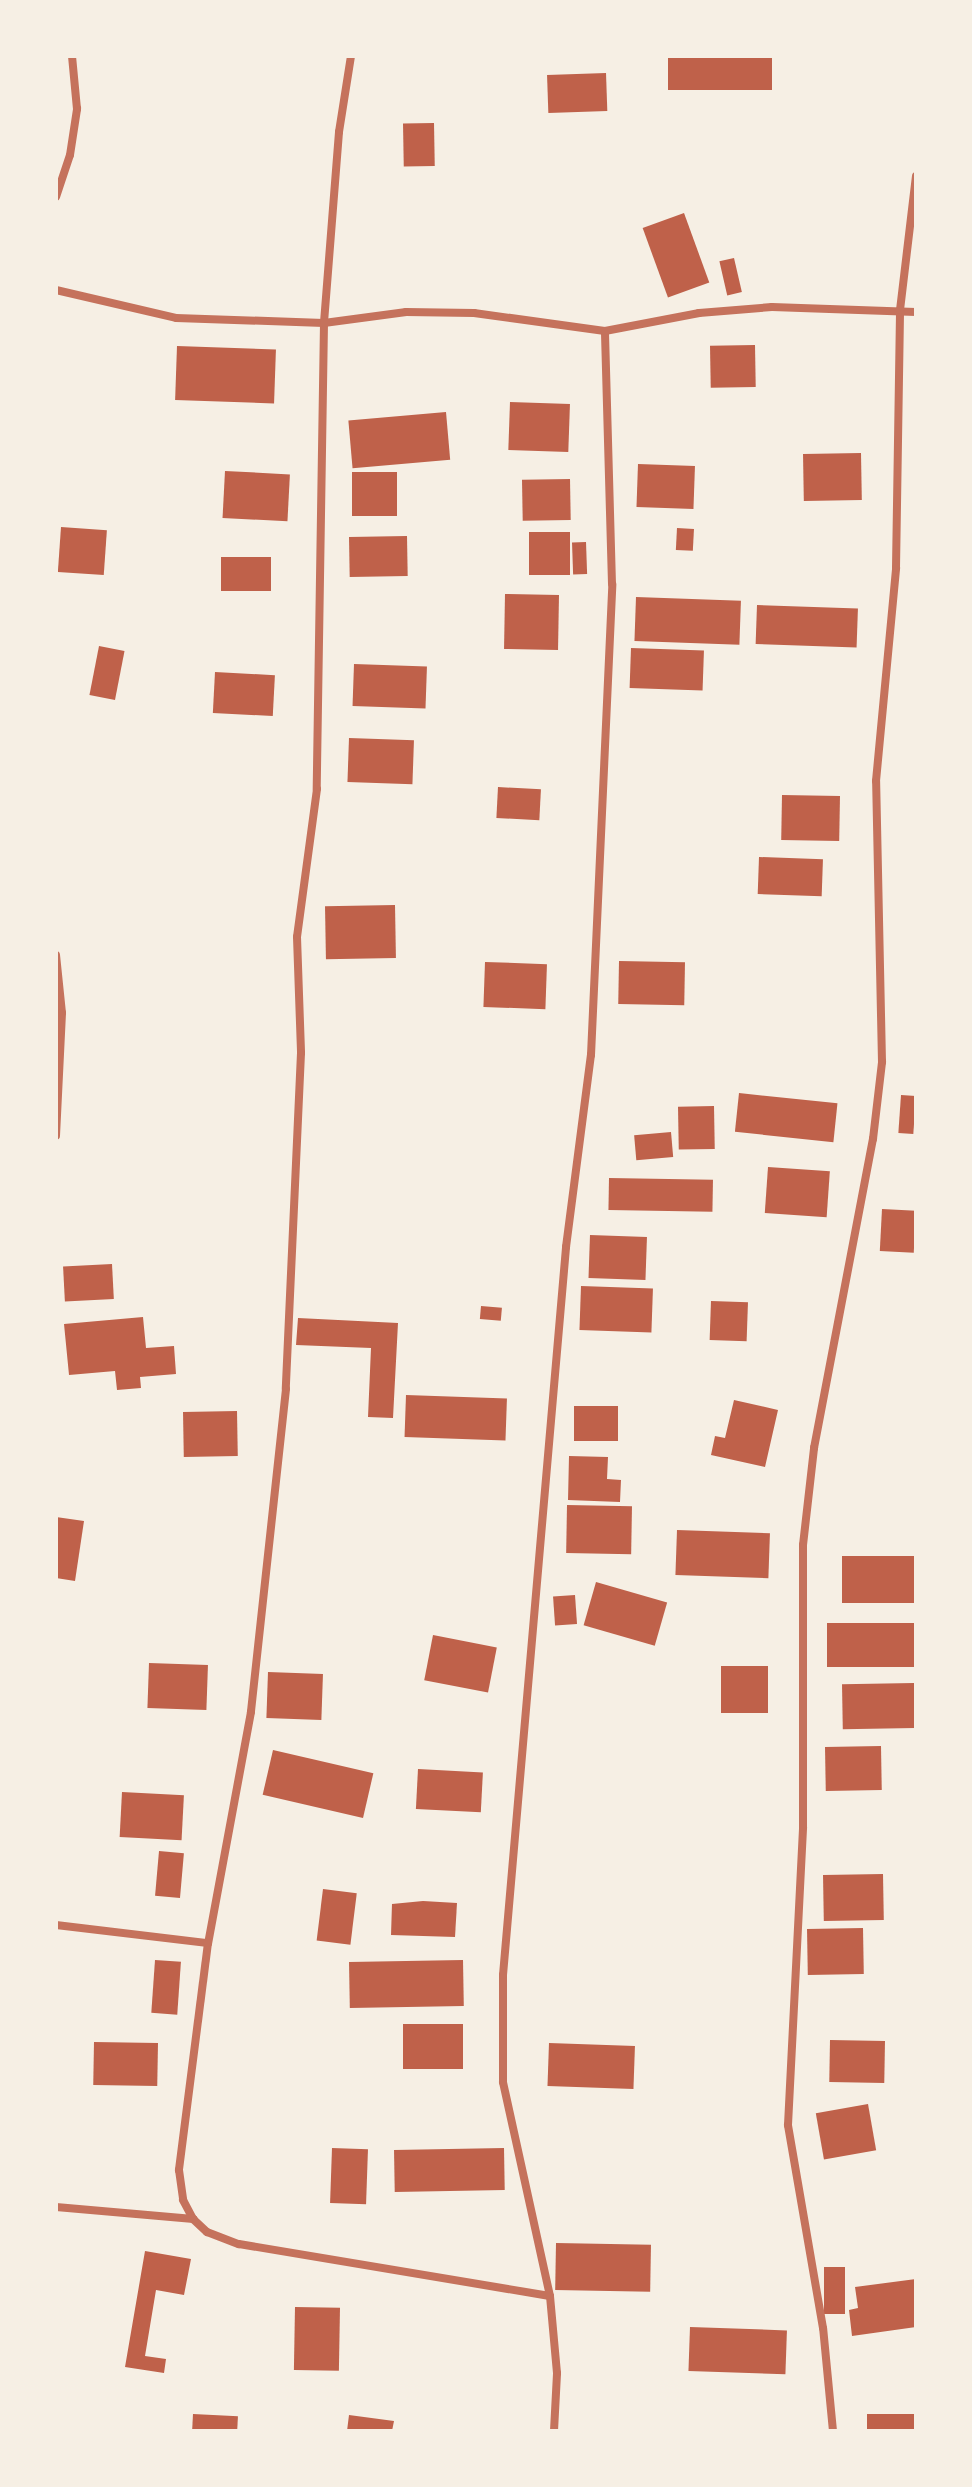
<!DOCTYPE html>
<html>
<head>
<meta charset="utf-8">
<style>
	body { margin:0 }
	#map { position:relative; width:972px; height:2487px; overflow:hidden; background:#f6efe4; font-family:Rubik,sans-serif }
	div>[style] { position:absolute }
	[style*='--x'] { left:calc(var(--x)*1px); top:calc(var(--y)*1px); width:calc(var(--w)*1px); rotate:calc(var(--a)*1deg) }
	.building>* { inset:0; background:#bf614a; transform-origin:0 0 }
	.minor>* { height:8px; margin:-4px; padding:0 4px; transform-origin:4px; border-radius:4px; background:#c5725c }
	span { translate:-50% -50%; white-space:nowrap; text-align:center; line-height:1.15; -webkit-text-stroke:8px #f6efe4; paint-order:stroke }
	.frame { position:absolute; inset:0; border:58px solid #f6efe4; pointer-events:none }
</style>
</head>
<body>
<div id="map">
	<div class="building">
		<i style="left:668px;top:56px;width:104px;height:34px"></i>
		<i style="left:606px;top:73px;width:38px;height:59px;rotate:88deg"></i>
		<i style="left:434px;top:123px;width:43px;height:31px;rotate:89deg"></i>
		<i style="left:684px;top:213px;width:74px;height:44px;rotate:70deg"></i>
		<i style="left:734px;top:258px;width:35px;height:15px;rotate:77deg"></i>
		<i style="left:755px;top:345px;width:42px;height:45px;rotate:89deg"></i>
		<i style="left:177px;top:346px;width:99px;height:54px;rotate:2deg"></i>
		<i style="left:510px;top:402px;width:60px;height:48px;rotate:2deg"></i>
		<i style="left:446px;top:412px;width:48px;height:98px;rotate:85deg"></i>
		<i style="left:861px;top:453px;width:47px;height:58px;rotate:89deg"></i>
		<i style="left:638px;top:464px;width:57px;height:43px;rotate:2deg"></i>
		<i style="left:225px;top:471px;width:65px;height:47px;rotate:3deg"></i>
		<i style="left:397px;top:472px;width:44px;height:45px;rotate:90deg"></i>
		<i style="left:570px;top:479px;width:41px;height:48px;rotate:89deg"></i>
		<i style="left:61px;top:527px;width:46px;height:45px;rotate:4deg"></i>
		<i style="left:677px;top:528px;width:17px;height:22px;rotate:3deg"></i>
		<i style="left:529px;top:532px;width:41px;height:43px"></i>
		<i style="left:407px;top:536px;width:40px;height:58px;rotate:89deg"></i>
		<i style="left:586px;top:542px;width:32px;height:14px;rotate:88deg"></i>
		<i style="left:221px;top:557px;width:50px;height:34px"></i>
		<i style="left:505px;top:594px;width:54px;height:55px;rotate:1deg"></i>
		<i style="left:636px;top:597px;width:105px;height:44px;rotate:2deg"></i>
		<i style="left:757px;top:605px;width:101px;height:39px;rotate:2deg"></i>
		<i style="left:99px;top:646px;width:26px;height:50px;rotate:11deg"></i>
		<i style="left:631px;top:648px;width:73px;height:40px;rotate:2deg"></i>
		<i style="left:354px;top:664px;width:73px;height:42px;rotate:2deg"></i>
		<i style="left:215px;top:672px;width:60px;height:41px;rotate:3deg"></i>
		<i style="left:349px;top:738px;width:65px;height:44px;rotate:2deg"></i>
		<i style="left:498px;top:787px;width:43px;height:31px;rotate:3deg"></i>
		<i style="left:782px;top:795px;width:58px;height:45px;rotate:1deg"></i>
		<i style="left:759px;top:857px;width:64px;height:37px;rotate:2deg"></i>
		<i style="left:395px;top:905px;width:53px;height:70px;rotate:89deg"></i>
		<i style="left:619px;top:961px;width:66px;height:43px;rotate:1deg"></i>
		<i style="left:485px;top:962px;width:62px;height:45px;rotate:2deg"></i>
		<i style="left:739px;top:1093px;width:99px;height:39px;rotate:6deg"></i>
		<i style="left:901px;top:1095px;width:15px;height:38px;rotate:4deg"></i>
		<i style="left:714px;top:1106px;width:43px;height:36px;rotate:89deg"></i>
		<i style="left:671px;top:1132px;width:25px;height:37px;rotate:85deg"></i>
		<i style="left:768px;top:1167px;width:62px;height:46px;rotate:4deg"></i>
		<i style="left:609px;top:1178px;width:104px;height:32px;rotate:1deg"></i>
		<i style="left:882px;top:1209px;width:34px;height:42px;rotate:3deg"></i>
		<i style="left:590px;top:1235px;width:57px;height:43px;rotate:2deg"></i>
		<i style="left:112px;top:1264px;width:35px;height:49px;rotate:87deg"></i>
		<i style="left:581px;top:1286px;width:72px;height:44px;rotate:2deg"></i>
		<i style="left:711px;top:1301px;width:37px;height:39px;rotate:2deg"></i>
		<i style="left:481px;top:1306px;width:21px;height:13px;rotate:5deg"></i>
		<i style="clip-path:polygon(143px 1317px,146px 1348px,174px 1346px,176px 1374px,140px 1377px,141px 1388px,117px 1390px,115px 1371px,69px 1375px,64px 1324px)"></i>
		<i style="clip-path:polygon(298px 1318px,398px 1323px,393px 1418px,368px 1417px,371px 1348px,296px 1345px)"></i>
		<i style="left:406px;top:1395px;width:101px;height:42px;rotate:2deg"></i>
		<i style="clip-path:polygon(734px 1400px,778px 1410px,765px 1467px,711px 1455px,715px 1436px,725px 1438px)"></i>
		<i style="left:574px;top:1406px;width:44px;height:35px"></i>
		<i style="left:237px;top:1411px;width:45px;height:54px;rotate:89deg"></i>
		<i style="clip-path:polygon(569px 1456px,608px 1457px,607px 1479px,621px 1480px,620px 1502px,568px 1500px)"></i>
		<i style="left:567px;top:1505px;width:65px;height:48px;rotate:1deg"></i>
		<i style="clip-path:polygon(56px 1517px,84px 1521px,75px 1581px,56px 1578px)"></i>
		<i style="left:677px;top:1530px;width:93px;height:45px;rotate:2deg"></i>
		<i style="left:916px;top:1556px;width:47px;height:74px;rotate:90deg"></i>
		<i style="left:596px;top:1582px;width:74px;height:45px;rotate:16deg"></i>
		<i style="left:575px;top:1595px;width:29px;height:22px;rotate:86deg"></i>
		<i style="left:916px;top:1623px;width:44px;height:89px;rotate:90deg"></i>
		<i style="left:433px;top:1635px;width:65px;height:46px;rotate:11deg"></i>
		<i style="left:149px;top:1663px;width:59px;height:45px;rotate:2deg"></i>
		<i style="left:721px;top:1666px;width:47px;height:47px"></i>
		<i style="left:268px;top:1672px;width:55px;height:46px;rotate:2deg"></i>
		<i style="left:914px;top:1683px;width:45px;height:72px;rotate:89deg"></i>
		<i style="left:881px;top:1746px;width:44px;height:56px;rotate:89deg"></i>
		<i style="left:273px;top:1750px;width:103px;height:46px;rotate:13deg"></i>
		<i style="left:418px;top:1769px;width:65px;height:40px;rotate:3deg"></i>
		<i style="left:122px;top:1792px;width:62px;height:45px;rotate:3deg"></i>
		<i style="left:159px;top:1851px;width:25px;height:45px;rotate:5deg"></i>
		<i style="left:883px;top:1874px;width:46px;height:60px;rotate:89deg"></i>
		<i style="left:323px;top:1889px;width:34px;height:52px;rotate:7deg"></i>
		<i style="clip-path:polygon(423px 1901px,457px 1903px,455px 1937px,391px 1935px,392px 1904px)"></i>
		<i style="left:863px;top:1928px;width:46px;height:56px;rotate:89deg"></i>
		<i style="left:155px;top:1960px;width:26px;height:53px;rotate:4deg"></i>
		<i style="left:463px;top:1960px;width:46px;height:114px;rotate:89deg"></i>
		<i style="left:403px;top:2024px;width:60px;height:45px"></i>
		<i style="left:830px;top:2040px;width:55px;height:42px;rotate:1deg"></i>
		<i style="left:94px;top:2042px;width:64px;height:43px;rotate:1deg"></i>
		<i style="left:549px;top:2043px;width:86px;height:43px;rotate:2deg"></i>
		<i style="left:868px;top:2104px;width:47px;height:53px;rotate:80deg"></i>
		<i style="left:332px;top:2148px;width:36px;height:55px;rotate:2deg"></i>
		<i style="left:504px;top:2148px;width:42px;height:110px;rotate:89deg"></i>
		<i style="left:556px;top:2243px;width:95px;height:47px;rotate:1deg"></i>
		<i style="clip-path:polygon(145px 2251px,191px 2259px,184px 2295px,156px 2290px,145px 2356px,166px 2359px,164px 2373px,125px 2367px)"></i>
		<i style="left:824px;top:2267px;width:21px;height:47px"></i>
		<i style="clip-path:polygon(916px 2279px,916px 2327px,852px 2336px,849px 2310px,858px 2308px,855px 2287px)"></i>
		<i style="left:295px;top:2307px;width:45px;height:63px;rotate:1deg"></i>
		<i style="left:690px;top:2327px;width:97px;height:44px;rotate:2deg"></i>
		<i style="left:193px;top:2414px;width:45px;height:17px;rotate:3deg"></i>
		<i style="left:916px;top:2414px;width:17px;height:49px;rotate:90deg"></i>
		<i style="clip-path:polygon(349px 2415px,394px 2421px,392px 2431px,347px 2431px)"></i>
	</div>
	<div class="minor">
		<i style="--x:351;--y:56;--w:77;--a:99"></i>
		<i style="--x:339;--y:132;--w:192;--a:94.5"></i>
		<i style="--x:324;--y:323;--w:466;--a:90.9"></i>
		<i style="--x:317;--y:789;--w:149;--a:97.7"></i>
		<i style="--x:297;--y:937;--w:116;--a:88"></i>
		<i style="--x:301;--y:1053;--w:336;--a:92.6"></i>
		<i style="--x:286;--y:1389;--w:325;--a:96.2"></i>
		<i style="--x:251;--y:1712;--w:235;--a:100.5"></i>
		<i style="--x:208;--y:1943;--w:229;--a:97.3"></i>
		<i style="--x:179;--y:2170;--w:30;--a:82"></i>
		<i style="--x:183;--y:2200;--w:21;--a:62"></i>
		<i style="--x:193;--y:2219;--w:19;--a:43"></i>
		<i style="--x:207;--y:2232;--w:34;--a:21"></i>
		<i style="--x:239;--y:2244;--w:315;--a:9.5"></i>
		<i style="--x:56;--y:197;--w:44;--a:-71.6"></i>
		<i style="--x:70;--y:155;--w:47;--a:-81.3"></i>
		<i style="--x:77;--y:109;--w:53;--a:-95.4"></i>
		<i style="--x:56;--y:290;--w:123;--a:13.1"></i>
		<i style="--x:176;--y:318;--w:148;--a:1.9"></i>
		<i style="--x:324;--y:323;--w:83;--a:-7.6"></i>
		<i style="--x:406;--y:312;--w:68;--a:0.8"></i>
		<i style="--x:474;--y:313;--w:132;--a:7.8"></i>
		<i style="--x:56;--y:955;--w:58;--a:84.1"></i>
		<i style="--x:62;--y:1013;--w:123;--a:92.8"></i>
		<i style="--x:56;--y:1925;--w:153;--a:6.8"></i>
		<i style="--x:56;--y:2207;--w:138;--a:5"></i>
		<i style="--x:554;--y:2431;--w:58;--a:-87"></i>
		<i style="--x:557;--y:2373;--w:77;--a:-95.2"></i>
		<i style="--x:550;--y:2296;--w:219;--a:-102.4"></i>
		<i style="--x:503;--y:2082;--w:107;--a:-90"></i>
		<i style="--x:503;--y:1975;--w:731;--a:-85.05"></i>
		<i style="--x:566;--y:1247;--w:194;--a:-82.6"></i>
		<i style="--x:591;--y:1055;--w:471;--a:-87.4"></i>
		<i style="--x:612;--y:584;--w:253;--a:-91.6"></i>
		<i style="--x:605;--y:331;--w:96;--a:-10.8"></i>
		<i style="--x:699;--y:313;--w:73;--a:-4.7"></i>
		<i style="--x:772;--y:307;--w:144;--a:2"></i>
		<i style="--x:833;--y:2431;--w:103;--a:-95.5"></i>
		<i style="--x:823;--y:2328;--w:206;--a:-99.8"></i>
		<i style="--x:788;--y:2125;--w:298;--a:-87.1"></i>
		<i style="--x:803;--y:1827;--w:282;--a:-90"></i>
		<i style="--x:803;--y:1545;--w:98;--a:-83.5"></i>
		<i style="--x:814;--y:1448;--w:315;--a:-79.2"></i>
		<i style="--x:873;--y:1139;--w:78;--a:-83.3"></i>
		<i style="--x:882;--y:1062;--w:281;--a:-91.2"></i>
		<i style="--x:876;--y:781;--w:214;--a:-84.6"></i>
		<i style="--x:896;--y:568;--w:258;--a:-89.1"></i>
		<i style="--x:900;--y:310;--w:135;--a:-83.2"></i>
	</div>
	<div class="frame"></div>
</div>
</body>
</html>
